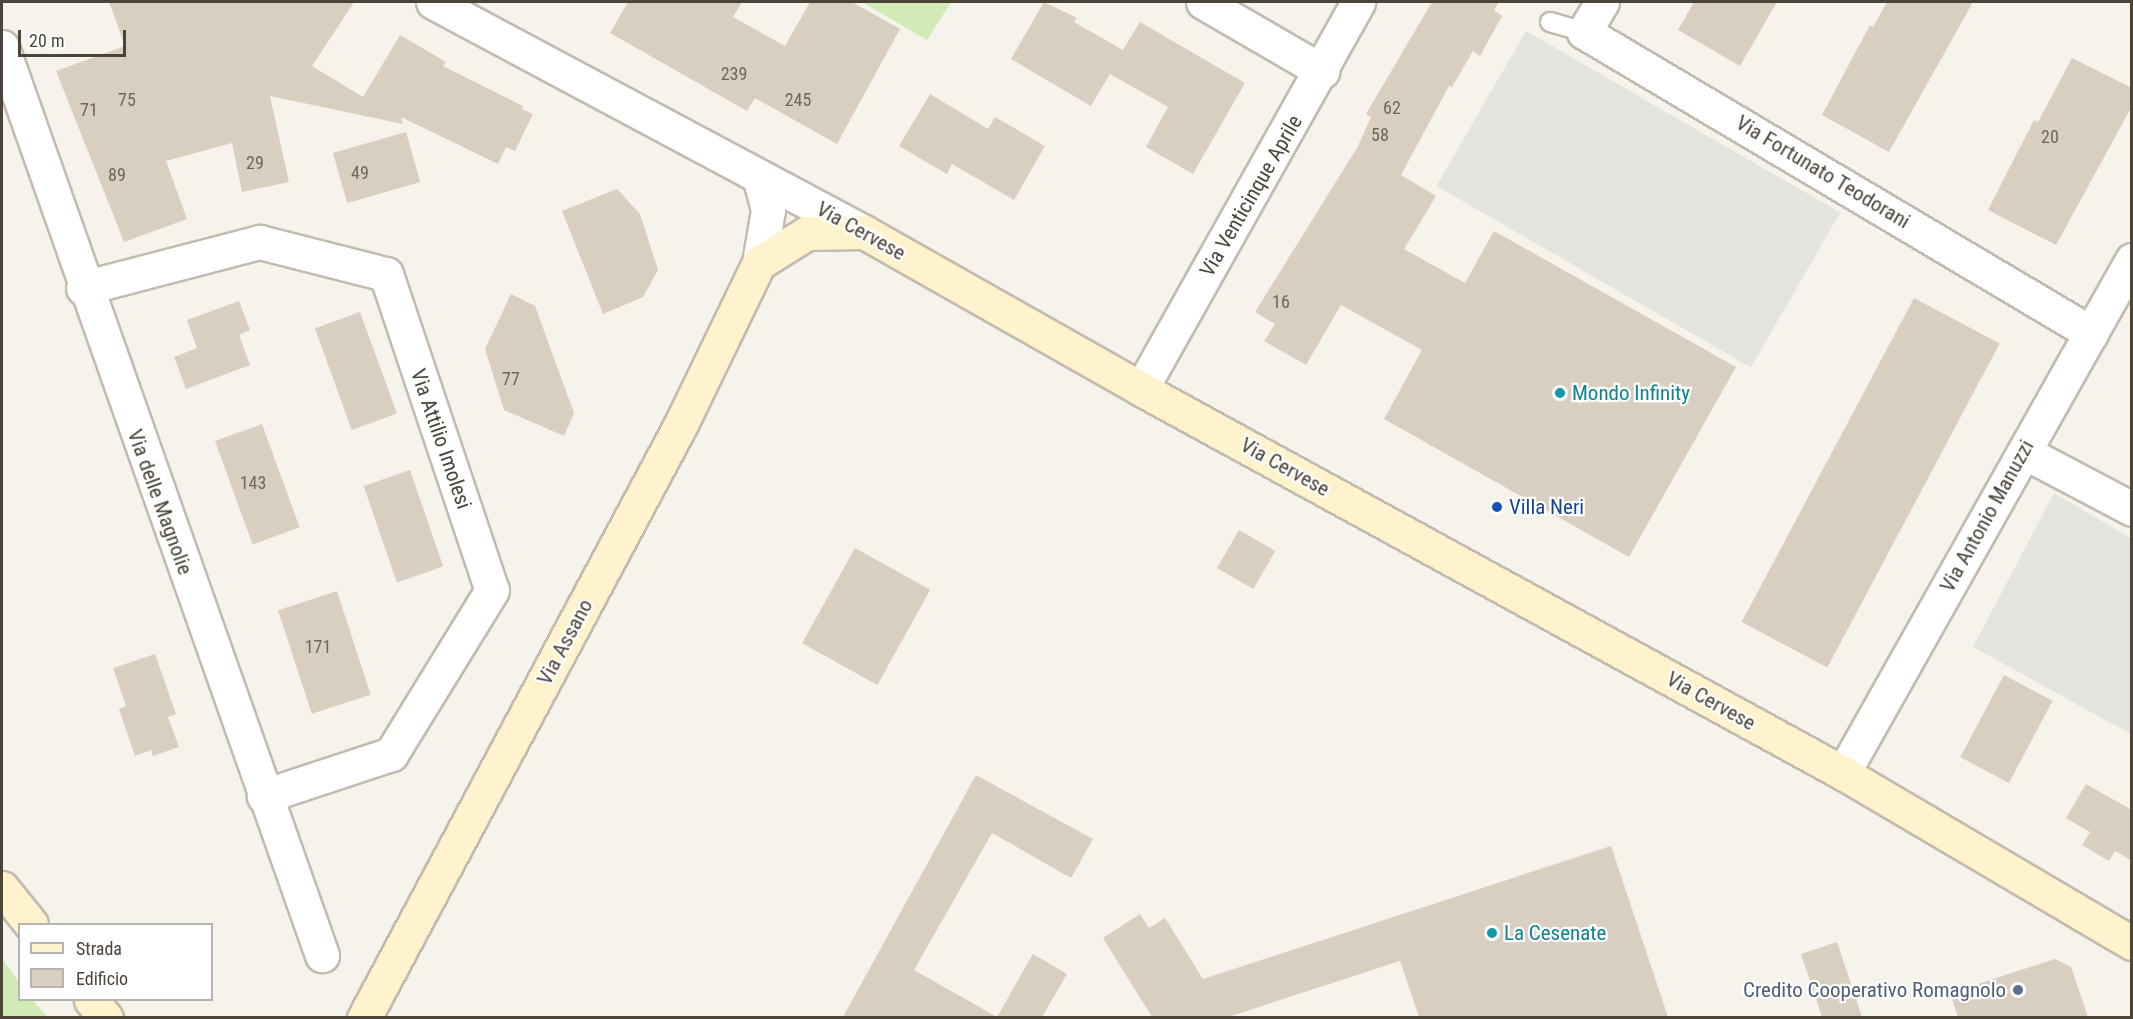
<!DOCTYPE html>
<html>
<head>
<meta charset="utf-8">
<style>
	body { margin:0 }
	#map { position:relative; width:2133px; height:1019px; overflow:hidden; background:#f6f3ec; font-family:"Roboto Condensed",sans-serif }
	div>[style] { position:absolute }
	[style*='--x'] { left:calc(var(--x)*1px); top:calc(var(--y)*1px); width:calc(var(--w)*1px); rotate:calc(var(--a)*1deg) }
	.green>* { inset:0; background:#d2eab5 }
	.parking>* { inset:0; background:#e5e3e0; transform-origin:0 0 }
	.building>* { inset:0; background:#d8cfc1; transform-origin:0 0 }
	.roads { filter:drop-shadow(2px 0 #c2bbae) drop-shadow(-2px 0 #c2bbae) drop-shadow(0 2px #c2bbae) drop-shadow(0 -2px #c2bbae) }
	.lane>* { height:18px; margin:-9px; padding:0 9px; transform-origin:9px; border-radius:9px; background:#fff }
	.street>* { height:33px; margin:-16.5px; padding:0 16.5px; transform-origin:16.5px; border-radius:16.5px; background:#fff }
	.secondary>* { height:33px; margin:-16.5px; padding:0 16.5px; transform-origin:16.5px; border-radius:16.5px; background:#fff3cd }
	.dots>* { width:16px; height:16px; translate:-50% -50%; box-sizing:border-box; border:3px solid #fff; border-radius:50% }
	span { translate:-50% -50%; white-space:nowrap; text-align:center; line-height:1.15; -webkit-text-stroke:4.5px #fff; paint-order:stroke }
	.number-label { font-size:18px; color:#6e675b }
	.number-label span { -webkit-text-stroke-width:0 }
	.street-label { font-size:21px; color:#4b4439 }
	.culture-label { font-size:21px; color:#0d838f }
	.left { translate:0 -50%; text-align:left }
	.transit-label { font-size:21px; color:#164399 }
	.service-label { font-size:21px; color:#4e5e75 }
	.right { translate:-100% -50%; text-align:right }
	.frame { position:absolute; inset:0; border:3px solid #4b4439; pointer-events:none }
	.legend { position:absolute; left:18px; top:923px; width:195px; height:78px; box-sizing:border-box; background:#fff; border:2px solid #b7b4b0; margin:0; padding:8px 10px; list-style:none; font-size:18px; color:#4b4439 }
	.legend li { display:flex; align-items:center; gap:12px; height:30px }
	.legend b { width:30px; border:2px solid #b7b4b0 }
	.scale { position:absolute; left:18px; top:30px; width:108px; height:27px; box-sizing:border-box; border:3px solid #4b4439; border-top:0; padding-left:8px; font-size:18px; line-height:21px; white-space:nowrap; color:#4b4439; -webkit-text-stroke:4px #fff; paint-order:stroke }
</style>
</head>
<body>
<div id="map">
	<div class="green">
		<i style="clip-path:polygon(862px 2px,951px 2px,927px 40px)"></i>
		<i style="clip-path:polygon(2px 959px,19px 982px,20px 1000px,33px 1000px,47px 1017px,2px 1017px)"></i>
	</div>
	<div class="parking">
		<i style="left:1526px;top:31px;width:363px;height:179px;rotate:30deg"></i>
		<i style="clip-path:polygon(2054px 493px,2131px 538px,2131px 734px,1973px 647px)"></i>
	</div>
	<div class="building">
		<i style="clip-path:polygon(109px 2px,354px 2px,312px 66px,363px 97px,400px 35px,446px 62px,443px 66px,523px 106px,522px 109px,533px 114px,515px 151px,506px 147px,498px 164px,401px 117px,403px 124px,270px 96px,289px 182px,242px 192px,232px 143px,166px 161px,187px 219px,124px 242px,56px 71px,125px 46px)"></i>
		<i style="clip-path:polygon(628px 2px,742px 2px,733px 17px,785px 46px,810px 2px,852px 2px,900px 29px,837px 144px,755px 98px,747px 111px,610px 33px)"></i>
		<i style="clip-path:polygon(1044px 2px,1077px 18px,1074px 22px,1123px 50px,1140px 22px,1245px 83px,1193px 174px,1146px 147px,1168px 107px,1110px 74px,1091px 106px,1011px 59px)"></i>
		<i style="clip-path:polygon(1432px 2px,1499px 2px,1494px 10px,1502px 16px,1480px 56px,1473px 51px,1452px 87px,1449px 86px,1401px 175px,1436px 196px,1404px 249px,1465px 283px,1494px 231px,1736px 367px,1629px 557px,1384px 419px,1422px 350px,1341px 305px,1306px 365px,1264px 341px,1275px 324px,1255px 312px,1357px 148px,1371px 117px,1366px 114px)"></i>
		<i style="clip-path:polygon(1694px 2px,1777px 2px,1740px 66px,1678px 30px)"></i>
		<i style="clip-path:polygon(1887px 2px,1973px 2px,1889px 152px,1822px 115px,1870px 25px,1873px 27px)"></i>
		<i style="clip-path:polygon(2072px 58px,2132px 88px,2132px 106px,2056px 245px,1988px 210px,2034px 120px,2038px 122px)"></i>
		<i style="clip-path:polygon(930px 94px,988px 129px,995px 117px,1045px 146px,1014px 200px,952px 164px,947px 174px,899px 146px)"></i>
		<i style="left:406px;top:132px;width:52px;height:76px;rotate:74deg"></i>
		<i style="clip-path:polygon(617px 189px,640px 214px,658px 270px,643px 297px,603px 314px,562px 211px)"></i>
		<i style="clip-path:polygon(511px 294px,535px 306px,574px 413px,564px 436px,504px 410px,485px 349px)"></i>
		<i style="left:1914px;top:298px;width:97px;height:367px;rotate:28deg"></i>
		<i style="clip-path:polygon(239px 301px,250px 330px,239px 335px,250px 365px,186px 389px,174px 357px,197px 348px,187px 320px)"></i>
		<i style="left:360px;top:312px;width:108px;height:48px;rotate:70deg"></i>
		<i style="left:262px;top:424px;width:110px;height:50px;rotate:70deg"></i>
		<i style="left:410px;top:470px;width:102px;height:49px;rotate:71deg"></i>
		<i style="left:1239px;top:530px;width:42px;height:44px;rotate:30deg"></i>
		<i style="left:855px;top:548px;width:86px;height:109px;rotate:29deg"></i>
		<i style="left:337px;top:591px;width:109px;height:62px;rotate:72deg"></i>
		<i style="clip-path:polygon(155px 654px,176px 714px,168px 717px,179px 747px,153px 756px,151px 750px,135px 756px,119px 709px,126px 706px,113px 668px)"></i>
		<i style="left:2004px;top:675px;width:55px;height:93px;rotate:28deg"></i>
		<i style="clip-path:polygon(976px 775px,1093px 839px,1071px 878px,992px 833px,914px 970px,997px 1017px,1033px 954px,1067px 974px,1042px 1017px,843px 1017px)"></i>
		<i style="clip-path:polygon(2086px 784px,2132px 810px,2132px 861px,2115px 851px,2109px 861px,2082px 845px,2090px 832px,2066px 818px)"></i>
		<i style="clip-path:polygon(1611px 846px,1668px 1017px,1419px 1017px,1400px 961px,1228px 1017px,1152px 1017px,1103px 938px,1140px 914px,1149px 928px,1165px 918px,1203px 979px)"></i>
		<i style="clip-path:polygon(1837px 942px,1862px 1017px,1822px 1017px,1801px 954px)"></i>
		<i style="clip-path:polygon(2055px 959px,2071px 967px,2088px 1017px,1958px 1017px,1950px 993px)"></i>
	</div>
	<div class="roads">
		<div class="lane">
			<i style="--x:1550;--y:22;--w:35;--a:16"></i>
		</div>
		<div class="street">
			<i style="--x:433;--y:2;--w:489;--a:28.1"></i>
			<i style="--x:1203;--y:2;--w:138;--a:30.1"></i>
			<i style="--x:1602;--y:2;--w:35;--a:121"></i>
			<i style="--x:1584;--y:32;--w:590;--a:30.7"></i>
			<i style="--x:2;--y:47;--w:963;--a:70.59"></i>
			<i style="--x:759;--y:176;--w:35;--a:75"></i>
			<i style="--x:768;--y:210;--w:54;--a:99.6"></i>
			<i style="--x:83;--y:288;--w:183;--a:-14.6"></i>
			<i style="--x:260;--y:242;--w:130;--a:14.3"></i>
			<i style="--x:386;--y:274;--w:333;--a:71.5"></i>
			<i style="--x:492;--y:590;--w:193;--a:121.6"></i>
			<i style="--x:391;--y:754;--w:134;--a:161.7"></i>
			<i style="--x:1141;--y:389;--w:444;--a:-60.7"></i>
			<i style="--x:2024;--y:452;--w:122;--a:27.8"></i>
			<i style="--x:1843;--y:773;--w:589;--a:-60.61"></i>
		</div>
		<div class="secondary">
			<i style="--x:2;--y:888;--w:46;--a:51.1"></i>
			<i style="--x:91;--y:1000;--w:23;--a:50"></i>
			<i style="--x:364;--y:1018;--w:673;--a:-61.91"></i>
			<i style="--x:681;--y:424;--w:179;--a:-64.2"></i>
			<i style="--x:759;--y:263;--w:57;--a:-32"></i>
			<i style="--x:807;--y:233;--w:57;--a:-1"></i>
			<i style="--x:864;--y:232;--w:318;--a:29.5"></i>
			<i style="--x:1141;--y:389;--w:800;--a:28.68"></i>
			<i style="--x:1843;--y:773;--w:335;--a:30.5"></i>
		</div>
	</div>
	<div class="dots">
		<i style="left:1560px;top:393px;background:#0f9aa8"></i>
		<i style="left:1497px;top:507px;background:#1a4fb4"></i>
		<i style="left:1492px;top:933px;background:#0f9aa8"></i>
		<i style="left:2018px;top:990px;background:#5c6f8a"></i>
	</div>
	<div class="number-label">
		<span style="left:734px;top:74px">239</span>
		<span style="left:127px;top:100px">75</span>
		<span style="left:798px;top:100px">245</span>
		<span style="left:1392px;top:108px">62</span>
		<span style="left:89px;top:110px">71</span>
		<span style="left:1380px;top:135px">58</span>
		<span style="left:2050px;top:137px">20</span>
		<span style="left:255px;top:163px">29</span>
		<span style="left:360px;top:173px">49</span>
		<span style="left:117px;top:175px">89</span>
		<span style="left:1281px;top:302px">16</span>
		<span style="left:511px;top:379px">77</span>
		<span style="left:253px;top:483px">143</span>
		<span style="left:318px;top:647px">171</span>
	</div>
	<div class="street-label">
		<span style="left:1823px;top:172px;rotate:31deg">Via Fortunato Teodorani</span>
		<span style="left:1251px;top:196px;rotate:-60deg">Via Venticinque Aprile</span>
		<span style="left:861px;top:231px;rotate:29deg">Via Cervese</span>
		<span style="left:441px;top:439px;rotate:71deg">Via Attilio Imolesi</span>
		<span style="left:1285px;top:467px;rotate:29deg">Via Cervese</span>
		<span style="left:160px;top:502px;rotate:70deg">Via delle Magnolie</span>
		<span style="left:1987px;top:516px;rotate:-61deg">Via Antonio Manuzzi</span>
		<span style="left:565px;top:642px;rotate:-62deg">Via Assano</span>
		<span style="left:1711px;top:701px;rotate:29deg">Via Cervese</span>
	</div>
	<div class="culture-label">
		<span class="left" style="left:1572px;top:393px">Mondo Infinity</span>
		<span class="left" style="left:1504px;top:933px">La Cesenate</span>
	</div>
	<div class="transit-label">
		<span class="left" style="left:1509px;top:507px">Villa Neri</span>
	</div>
	<div class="service-label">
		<span class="right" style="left:2006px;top:990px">Credito Cooperativo Romagnolo</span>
	</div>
	<div class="frame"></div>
	<ul class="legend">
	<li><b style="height:8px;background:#fff3cd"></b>Strada</li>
	<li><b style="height:16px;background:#d8cfc1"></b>Edificio</li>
	</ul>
	<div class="scale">20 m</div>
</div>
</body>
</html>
